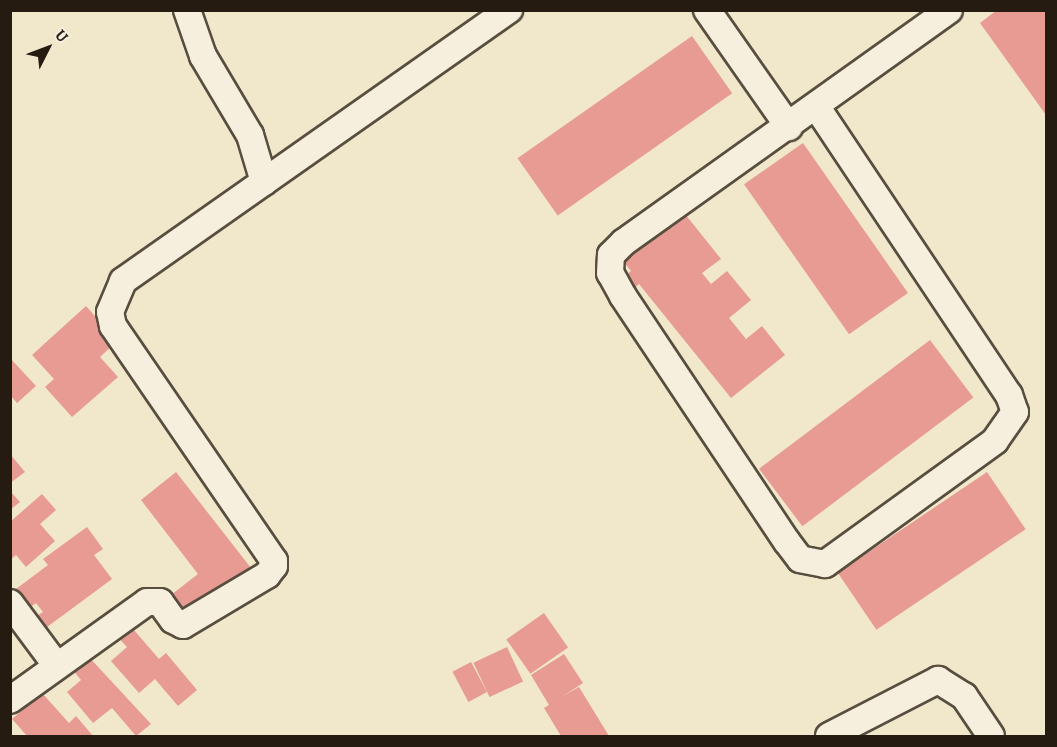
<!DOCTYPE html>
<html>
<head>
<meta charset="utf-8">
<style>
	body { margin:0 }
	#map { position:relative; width:1057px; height:747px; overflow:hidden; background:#f1e7ca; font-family:Alegreya,serif }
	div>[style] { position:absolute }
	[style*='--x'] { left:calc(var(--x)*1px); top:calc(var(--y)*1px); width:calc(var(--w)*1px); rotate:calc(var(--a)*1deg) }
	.building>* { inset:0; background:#e79b93; transform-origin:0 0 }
	.roads { filter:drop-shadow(2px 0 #584e3f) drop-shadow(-2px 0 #584e3f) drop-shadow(0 2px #584e3f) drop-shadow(0 -2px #584e3f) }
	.minor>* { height:26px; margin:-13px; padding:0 13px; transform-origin:13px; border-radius:13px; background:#f6efdd }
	span { translate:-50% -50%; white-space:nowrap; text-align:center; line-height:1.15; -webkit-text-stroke:5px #f6efdd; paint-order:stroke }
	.frame { position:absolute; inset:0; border:12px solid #251b11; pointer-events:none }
	.north { position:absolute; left:18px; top:18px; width:60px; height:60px; -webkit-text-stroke:4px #f6efdd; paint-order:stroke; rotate:48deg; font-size:16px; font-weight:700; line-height:24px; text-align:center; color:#251b11 }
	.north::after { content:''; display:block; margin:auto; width:21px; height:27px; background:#251b11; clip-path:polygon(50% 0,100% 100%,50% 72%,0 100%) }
</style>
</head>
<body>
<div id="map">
	<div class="building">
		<i style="clip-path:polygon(997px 10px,1046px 10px,1046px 115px,980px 23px)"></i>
		<i style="left:692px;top:36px;width:70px;height:213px;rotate:55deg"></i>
		<i style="left:803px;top:143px;width:183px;height:72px;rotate:55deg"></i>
		<i style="clip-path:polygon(685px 214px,721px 259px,702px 273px,711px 284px,727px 271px,751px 300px,729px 318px,746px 339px,762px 326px,785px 355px,731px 398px,639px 284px,631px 291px,621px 279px,631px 271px,624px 262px)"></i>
		<i style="clip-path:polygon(86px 306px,117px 341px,100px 357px,118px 377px,72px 417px,45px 387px,54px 379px,32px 355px)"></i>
		<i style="left:930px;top:340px;width:72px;height:214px;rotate:53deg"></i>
		<i style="clip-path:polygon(10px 358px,36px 386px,17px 403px,10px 395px)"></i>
		<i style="clip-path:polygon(10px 454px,25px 472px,10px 483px)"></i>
		<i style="clip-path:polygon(176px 472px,251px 568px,185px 621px,167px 598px,198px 574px,141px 500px)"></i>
		<i style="left:987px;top:472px;width:69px;height:180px;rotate:56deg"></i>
		<i style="clip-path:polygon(10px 491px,20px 502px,10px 510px)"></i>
		<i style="clip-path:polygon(42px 494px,56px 510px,40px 524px,55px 541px,26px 567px,16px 555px,10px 560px,10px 522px)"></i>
		<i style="clip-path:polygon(87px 527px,103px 549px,94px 555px,112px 579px,43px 630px,34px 618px,43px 612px,36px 603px,26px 610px,12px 592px,48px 565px,43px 559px)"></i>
		<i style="left:544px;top:613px;width:42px;height:46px;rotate:55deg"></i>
		<i style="clip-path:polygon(127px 622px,159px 659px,166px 653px,197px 690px,178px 706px,155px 679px,139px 693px,111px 661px,127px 647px,114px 633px)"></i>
		<i style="left:507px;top:647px;width:38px;height:37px;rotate:65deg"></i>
		<i style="clip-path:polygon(564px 654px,583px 683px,563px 696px,579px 687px,609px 736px,561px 736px,544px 708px,549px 705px,531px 675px)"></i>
		<i style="clip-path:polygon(88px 656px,151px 724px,136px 736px,112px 708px,93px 723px,67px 692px,81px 680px,72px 669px)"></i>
		<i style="left:471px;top:662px;width:34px;height:21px;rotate:62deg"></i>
		<i style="clip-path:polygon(42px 693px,69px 723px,76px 716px,93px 736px,27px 736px,12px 719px)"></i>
	</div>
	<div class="roads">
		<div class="minor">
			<i style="--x:187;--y:10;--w:49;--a:70.8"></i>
			<i style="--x:203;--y:56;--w:92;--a:59.3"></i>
			<i style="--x:250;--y:135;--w:49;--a:73.4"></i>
			<i style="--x:707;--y:10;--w:143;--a:55"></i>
			<i style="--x:816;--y:106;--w:348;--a:56.3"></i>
			<i style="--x:1009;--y:395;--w:18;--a:71"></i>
			<i style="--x:1015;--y:412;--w:35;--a:125"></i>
			<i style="--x:995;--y:441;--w:210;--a:144.1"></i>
			<i style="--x:825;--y:564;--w:25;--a:-169"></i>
			<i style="--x:800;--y:559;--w:21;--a:-127"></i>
			<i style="--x:787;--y:542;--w:296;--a:-123.7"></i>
			<i style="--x:623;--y:296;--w:26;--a:-119"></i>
			<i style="--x:610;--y:273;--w:18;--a:-87"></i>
			<i style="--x:611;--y:255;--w:18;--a:-45"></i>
			<i style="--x:624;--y:242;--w:399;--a:-35.5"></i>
			<i style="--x:10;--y:603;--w:77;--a:53.4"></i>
			<i style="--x:10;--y:700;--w:168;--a:-35.6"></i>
			<i style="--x:147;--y:602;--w:13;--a:0"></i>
			<i style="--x:160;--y:602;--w:22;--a:54"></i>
			<i style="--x:173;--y:620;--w:11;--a:27"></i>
			<i style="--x:183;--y:625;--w:98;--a:-30.8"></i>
			<i style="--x:267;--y:575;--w:11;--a:-52"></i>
			<i style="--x:274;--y:566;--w:5;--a:-90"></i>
			<i style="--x:274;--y:561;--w:285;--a:-124.4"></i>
			<i style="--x:113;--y:326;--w:14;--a:-102"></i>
			<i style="--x:110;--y:312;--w:34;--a:-67"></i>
			<i style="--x:123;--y:281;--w:472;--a:-35.1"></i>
			<i style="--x:829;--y:736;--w:123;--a:-27.2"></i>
			<i style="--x:938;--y:680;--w:31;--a:32"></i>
			<i style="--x:964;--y:696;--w:48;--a:56"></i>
		</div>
	</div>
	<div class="frame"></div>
	<div class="north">U</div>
</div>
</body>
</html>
